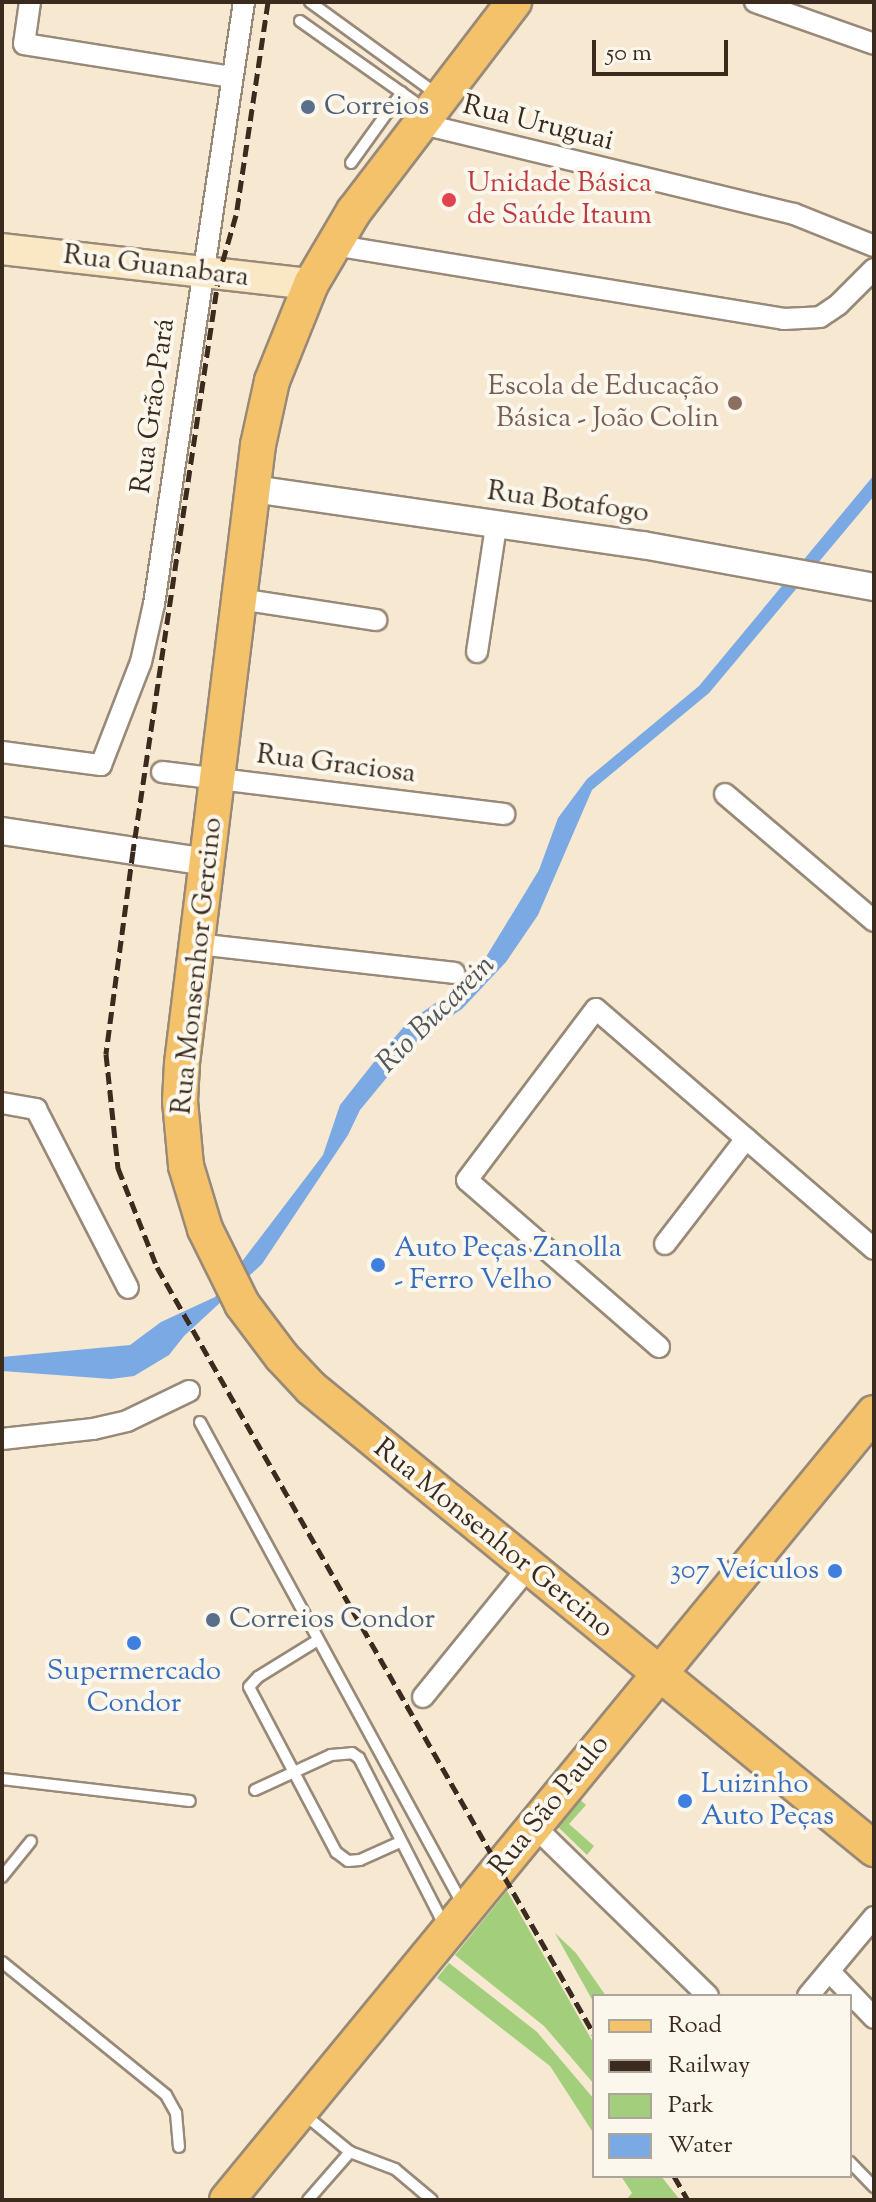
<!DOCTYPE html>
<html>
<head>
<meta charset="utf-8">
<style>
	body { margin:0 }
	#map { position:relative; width:876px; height:2202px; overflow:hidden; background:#f6e8d1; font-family:"Sorts Mill Goudy",serif }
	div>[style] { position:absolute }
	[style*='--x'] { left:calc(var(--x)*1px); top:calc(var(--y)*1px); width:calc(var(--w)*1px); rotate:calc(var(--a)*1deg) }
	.green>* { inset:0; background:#a3ce7b }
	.water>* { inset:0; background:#7ba9e4 }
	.roads { filter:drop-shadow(2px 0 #988978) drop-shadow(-2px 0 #988978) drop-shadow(0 2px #988978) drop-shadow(0 -2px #988978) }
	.service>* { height:10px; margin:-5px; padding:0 5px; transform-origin:5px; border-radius:5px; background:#fff }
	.minor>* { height:20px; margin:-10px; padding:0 10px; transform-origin:10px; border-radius:10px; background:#fff }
	.tertiary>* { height:26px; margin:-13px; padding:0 13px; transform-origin:13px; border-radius:13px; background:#fff }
	.secondary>* { height:30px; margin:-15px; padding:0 15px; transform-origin:15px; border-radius:15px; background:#fae7c3 }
	.primary>* { height:34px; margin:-17px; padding:0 17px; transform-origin:17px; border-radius:17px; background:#f3c26a }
	.rail>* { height:5px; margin-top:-2.5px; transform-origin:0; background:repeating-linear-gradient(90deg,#3b2a1e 0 12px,transparent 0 18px) }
	.dots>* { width:22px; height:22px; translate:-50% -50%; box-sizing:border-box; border:4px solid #fbf7ec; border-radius:50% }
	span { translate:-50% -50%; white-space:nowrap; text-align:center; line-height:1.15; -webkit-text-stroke:8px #fbf7ec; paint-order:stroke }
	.service-label { font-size:28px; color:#4e5e75 }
	.left { translate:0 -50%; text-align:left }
	.street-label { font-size:28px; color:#3b2a1e }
	.health-label { font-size:28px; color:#be3a42 }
	.education-label { font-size:28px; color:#785e54 }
	.right { translate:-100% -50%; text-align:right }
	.shop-label { font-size:28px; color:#366cbe }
	.water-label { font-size:30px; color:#515663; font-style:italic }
	.frame { position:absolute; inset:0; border:4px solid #3b2a1e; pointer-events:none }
	.legend { position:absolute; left:592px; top:1994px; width:260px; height:184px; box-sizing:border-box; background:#fbf7ec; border:2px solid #aea59a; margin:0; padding:10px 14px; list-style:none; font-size:24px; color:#3b2a1e }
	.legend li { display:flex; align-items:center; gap:16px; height:40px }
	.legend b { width:40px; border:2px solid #aea59a }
	.scale { position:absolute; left:592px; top:40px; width:136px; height:36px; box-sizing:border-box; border:4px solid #3b2a1e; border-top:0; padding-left:10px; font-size:24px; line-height:28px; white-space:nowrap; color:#3b2a1e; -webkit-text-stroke:6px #fbf7ec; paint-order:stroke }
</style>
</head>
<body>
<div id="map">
	<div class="green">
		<i style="clip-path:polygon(575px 1795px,586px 1805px,569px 1824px,594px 1846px,587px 1855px,555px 1824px)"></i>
		<i style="clip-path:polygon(507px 1891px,594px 2044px,594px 2084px,544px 2026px,455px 1955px)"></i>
		<i style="clip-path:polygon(555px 1933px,576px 1953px,606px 1996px,594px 1996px,594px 2003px)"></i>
		<i style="clip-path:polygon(449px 1963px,537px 2032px,594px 2099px,594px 2134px,550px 2066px,437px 1978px)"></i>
		<i style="clip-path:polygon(621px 2176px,661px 2176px,680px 2200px,626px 2200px,632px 2193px)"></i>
	</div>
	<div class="water">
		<i style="clip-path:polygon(874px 475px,874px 496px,709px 693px,592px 790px,538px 915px,506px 962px,462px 1009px,421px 1036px,360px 1110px,348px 1135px,262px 1264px,184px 1336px,169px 1355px,134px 1376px,111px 1379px,2px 1371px,2px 1357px,130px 1345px,161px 1322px,215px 1297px,323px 1155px,340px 1105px,378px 1057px,407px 1023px,447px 995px,486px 957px,539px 870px,558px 818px,587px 779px,699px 686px)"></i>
	</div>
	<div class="roads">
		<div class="service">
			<i style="--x:310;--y:2;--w:158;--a:36"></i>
			<i style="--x:300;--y:21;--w:154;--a:35.2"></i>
			<i style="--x:351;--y:163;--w:87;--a:-54.3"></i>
			<i style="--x:200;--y:1422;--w:550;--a:61.43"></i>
			<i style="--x:318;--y:1640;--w:70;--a:148.3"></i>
			<i style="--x:258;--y:1677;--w:13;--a:132"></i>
			<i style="--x:249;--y:1687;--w:187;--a:62.2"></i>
			<i style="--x:336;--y:1852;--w:15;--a:37"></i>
			<i style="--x:348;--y:1861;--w:12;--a:-5"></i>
			<i style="--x:360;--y:1860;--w:44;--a:-24.2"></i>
			<i style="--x:2;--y:1779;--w:189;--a:6.7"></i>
			<i style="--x:255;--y:1790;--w:84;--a:-24.7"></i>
			<i style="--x:331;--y:1755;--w:21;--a:-5"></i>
			<i style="--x:352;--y:1753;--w:9;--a:36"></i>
			<i style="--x:359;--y:1758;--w:187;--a:63"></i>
			<i style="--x:2;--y:1877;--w:46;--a:-51.1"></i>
			<i style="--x:2;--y:1962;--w:211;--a:39"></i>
			<i style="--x:166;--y:2095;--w:21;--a:61"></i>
			<i style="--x:176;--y:2113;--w:34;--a:85"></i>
			<i style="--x:305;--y:2115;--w:58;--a:39.4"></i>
			<i style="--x:350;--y:2152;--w:48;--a:20.7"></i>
			<i style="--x:395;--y:2169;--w:48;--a:40"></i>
			<i style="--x:850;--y:2162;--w:35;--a:46"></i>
			<i style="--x:308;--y:2200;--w:64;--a:-48.8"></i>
		</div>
		<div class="minor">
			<i style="--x:30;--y:2;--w:42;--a:98.1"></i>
			<i style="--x:24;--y:44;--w:211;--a:9"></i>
			<i style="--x:755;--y:2;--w:126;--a:19.4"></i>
			<i style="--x:418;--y:123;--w:387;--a:13.6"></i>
			<i style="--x:794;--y:214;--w:86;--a:21.8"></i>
			<i style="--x:333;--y:245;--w:457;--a:9.3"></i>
			<i style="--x:784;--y:319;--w:36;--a:-3"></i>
			<i style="--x:820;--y:317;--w:22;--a:-34"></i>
			<i style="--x:838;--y:305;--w:51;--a:-45"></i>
			<i style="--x:239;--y:599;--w:139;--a:8.7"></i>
			<i style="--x:477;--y:652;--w:127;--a:-81.4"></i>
			<i style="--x:2;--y:752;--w:100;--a:7.5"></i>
			<i style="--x:101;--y:765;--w:110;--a:-68.8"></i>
			<i style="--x:141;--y:662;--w:59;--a:-77.4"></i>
			<i style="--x:154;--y:604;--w:609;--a:-81.5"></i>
			<i style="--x:162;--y:772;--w:345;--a:7"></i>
			<i style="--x:725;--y:794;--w:196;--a:40.4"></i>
			<i style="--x:197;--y:944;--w:259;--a:6.4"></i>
			<i style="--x:2;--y:1103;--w:35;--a:10"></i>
			<i style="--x:36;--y:1109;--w:201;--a:62.8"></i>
			<i style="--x:665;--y:1244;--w:133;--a:-52.4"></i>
			<i style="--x:659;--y:1347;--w:254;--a:-139"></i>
			<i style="--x:467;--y:1180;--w:214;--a:-53"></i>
			<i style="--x:596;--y:1009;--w:367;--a:40.8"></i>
			<i style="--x:2;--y:1439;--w:92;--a:-6.3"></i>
			<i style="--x:93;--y:1429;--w:35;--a:-13"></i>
			<i style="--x:127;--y:1421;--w:69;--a:-25.8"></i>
			<i style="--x:423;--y:1697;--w:166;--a:-50.9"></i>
			<i style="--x:534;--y:1826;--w:243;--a:44.3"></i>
			<i style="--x:829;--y:1971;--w:65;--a:46.2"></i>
			<i style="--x:808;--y:1996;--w:103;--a:-50.1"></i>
		</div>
		<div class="tertiary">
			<i style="--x:253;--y:489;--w:394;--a:8.2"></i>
			<i style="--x:643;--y:545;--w:235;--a:10.3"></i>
			<i style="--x:2;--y:831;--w:207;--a:8.6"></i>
		</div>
		<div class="secondary">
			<i style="--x:2;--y:249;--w:311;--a:6.5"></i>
		</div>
		<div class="primary">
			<i style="--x:514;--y:2;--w:263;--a:127.4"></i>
			<i style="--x:354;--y:211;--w:85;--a:120.5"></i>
			<i style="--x:311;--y:284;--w:105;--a:111.9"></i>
			<i style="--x:272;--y:381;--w:66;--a:102.3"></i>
			<i style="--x:258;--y:445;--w:623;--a:97.01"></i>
			<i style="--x:182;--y:1063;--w:38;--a:93"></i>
			<i style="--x:180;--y:1101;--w:65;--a:84.7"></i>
			<i style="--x:186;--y:1166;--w:66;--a:73.2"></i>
			<i style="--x:205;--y:1229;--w:84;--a:63.7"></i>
			<i style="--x:242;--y:1304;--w:66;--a:53"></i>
			<i style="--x:282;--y:1357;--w:42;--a:46.9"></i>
			<i style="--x:311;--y:1388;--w:728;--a:39.31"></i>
			<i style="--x:227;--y:2200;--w:1019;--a:-50.58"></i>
		</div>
	</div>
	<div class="rail">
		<i style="--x:268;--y:2;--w:215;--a:98.5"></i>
		<i style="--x:236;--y:215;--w:61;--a:106.1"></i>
		<i style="--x:219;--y:274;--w:583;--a:98.48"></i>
		<i style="--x:133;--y:851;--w:205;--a:97.6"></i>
		<i style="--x:106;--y:1054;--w:115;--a:84"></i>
		<i style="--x:118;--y:1168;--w:106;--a:68.5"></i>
		<i style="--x:157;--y:1267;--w:883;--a:60.33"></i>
		<i style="--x:674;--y:2176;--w:28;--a:60"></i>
	</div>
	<div class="dots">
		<i style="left:308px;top:107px;background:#5c6f8a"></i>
		<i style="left:449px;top:200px;background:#e0444e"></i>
		<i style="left:735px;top:403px;background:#8d6e63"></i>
		<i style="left:378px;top:1265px;background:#3f7fe0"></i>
		<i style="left:835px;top:1571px;background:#3f7fe0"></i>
		<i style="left:213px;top:1620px;background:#5c6f8a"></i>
		<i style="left:134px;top:1643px;background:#3f7fe0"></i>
		<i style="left:685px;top:1801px;background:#3f7fe0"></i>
	</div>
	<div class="service-label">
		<span class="left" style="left:324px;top:107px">Correios</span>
		<span class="left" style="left:229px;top:1620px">Correios Condor</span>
	</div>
	<div class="street-label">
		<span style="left:538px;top:124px;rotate:14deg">Rua Uruguai</span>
		<span style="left:156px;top:267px;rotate:7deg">Rua Guanabara</span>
		<span style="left:154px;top:406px;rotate:-82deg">Rua Grão-Pará</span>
		<span style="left:568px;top:503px;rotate:8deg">Rua Botafogo</span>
		<span style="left:336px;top:765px;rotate:7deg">Rua Graciosa</span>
		<span style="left:198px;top:966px;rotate:-84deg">Rua Monsenhor Gercino</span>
		<span style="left:493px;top:1539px;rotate:39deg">Rua Monsenhor Gercino</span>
		<span style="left:550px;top:1806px;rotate:-51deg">Rua São Paulo</span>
	</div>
	<div class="health-label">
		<span class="left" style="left:467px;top:200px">Unidade Básica<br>de Saúde Itaum</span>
	</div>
	<div class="education-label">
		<span class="right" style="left:719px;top:403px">Escola de Educação<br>Básica - João Colin</span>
	</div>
	<div class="shop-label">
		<span class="left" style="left:394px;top:1265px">Auto Peças Zanolla<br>- Ferro Velho</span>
		<span class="right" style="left:819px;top:1571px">307 Veículos</span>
		<span style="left:134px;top:1688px">Supermercado<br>Condor</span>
		<span class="left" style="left:701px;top:1801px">Luizinho<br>Auto Peças</span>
	</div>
	<div class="water-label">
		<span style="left:437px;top:1015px;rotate:-45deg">Rio Bucarein</span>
	</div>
	<div class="frame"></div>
	<ul class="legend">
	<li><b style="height:10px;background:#f3c26a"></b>Road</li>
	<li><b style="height:10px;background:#3b2a1e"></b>Railway</li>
	<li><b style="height:22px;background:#a3ce7b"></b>Park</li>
	<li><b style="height:22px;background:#7ba9e4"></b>Water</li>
	</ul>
	<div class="scale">50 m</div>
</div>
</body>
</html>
